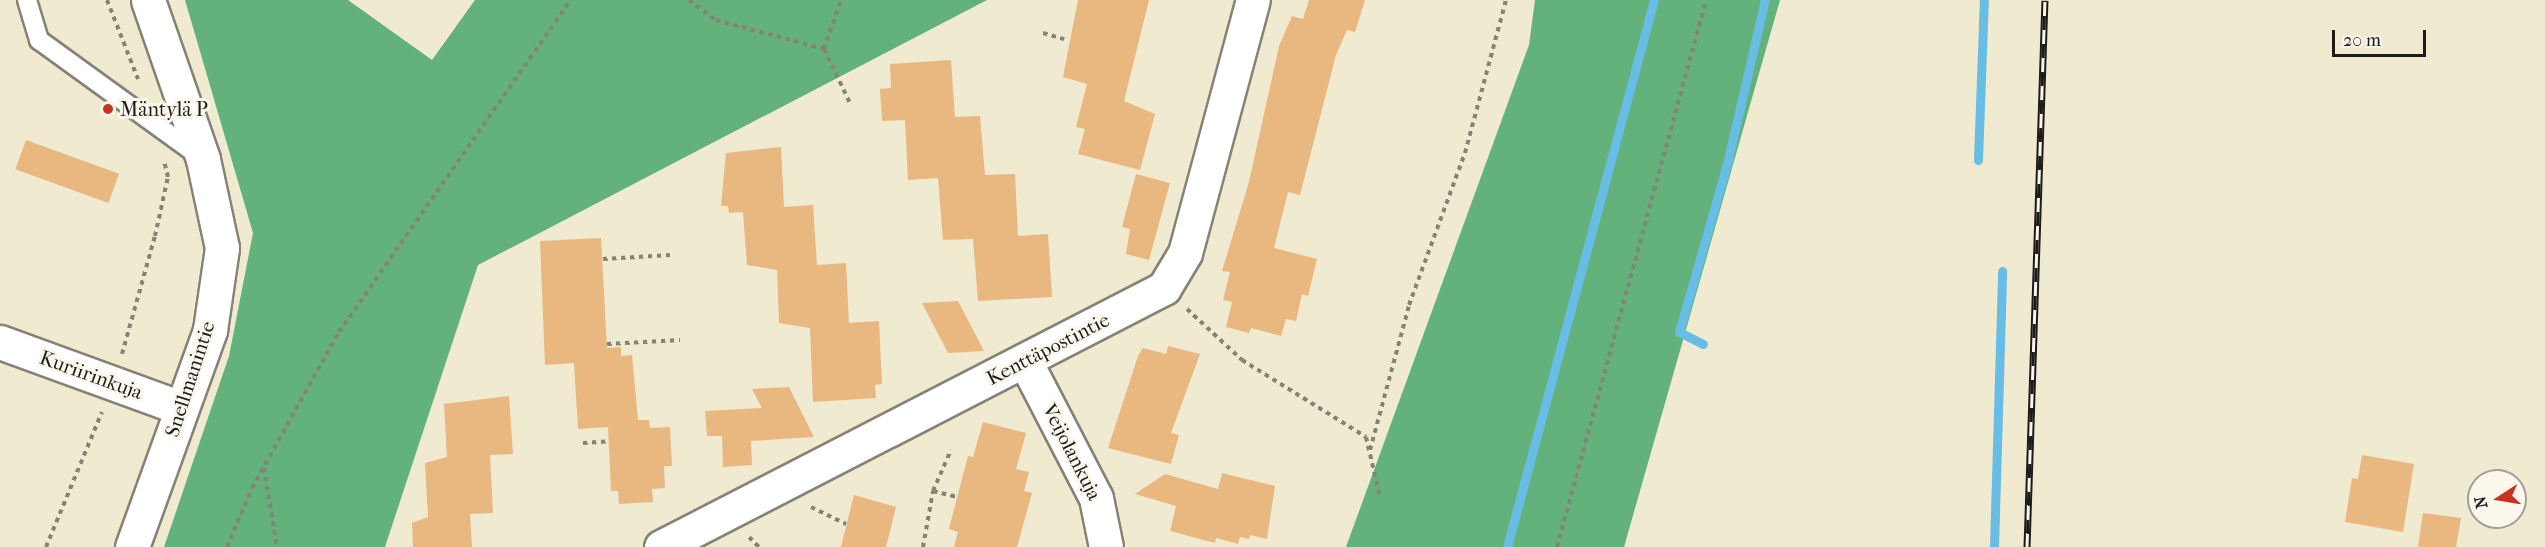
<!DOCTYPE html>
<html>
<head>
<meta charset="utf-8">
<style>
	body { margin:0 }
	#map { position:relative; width:2545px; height:547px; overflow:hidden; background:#efead0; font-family:"IM FELL French Canon",serif }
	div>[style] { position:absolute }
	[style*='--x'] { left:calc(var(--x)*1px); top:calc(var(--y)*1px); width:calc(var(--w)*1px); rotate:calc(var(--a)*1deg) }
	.forest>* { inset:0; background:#63b27c }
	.stream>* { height:9px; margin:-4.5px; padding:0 4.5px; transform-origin:4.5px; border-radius:4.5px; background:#68bde4 }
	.building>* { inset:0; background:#e9b780; transform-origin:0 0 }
	.path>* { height:4px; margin-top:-2px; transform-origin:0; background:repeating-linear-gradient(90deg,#868376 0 4.5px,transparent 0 9px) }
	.roads { filter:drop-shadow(2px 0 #868376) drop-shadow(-2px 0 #868376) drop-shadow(0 2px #868376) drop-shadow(0 -2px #868376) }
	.service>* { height:18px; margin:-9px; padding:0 9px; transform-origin:9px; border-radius:9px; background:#fff }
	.minor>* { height:33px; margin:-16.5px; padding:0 16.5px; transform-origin:16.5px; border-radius:16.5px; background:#fff }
	.tertiary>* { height:33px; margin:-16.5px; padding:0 16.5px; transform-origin:16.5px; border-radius:16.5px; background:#fff }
	.rail>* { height:7px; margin-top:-3.5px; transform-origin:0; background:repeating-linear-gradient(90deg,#fbf7ec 0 14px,#1c1c1c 0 28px); box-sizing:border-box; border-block:2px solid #1c1c1c }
	.dots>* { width:16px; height:16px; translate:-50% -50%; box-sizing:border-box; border:3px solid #fbf7ec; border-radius:50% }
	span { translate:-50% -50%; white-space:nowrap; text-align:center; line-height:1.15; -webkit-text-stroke:6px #fbf7ec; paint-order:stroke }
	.poi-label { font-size:20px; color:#1c1c1c }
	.left { translate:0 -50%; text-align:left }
	.street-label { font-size:20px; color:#1c1c1c }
	.north { position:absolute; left:2467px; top:469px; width:60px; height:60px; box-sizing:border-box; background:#fbf7ec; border:2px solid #a29f99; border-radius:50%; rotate:258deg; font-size:16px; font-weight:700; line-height:24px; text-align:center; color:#1c1c1c }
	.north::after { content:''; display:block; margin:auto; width:21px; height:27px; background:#c8321e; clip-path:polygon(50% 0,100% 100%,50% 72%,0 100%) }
	.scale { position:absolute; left:2332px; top:30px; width:94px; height:27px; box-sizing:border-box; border:3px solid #1c1c1c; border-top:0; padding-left:8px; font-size:18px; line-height:21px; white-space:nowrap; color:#1c1c1c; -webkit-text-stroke:4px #fbf7ec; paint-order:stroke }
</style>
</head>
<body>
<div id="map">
	<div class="forest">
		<i style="clip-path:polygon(185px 0,348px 0,432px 60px,475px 0,987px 0,478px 265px,385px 547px,164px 547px,229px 356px,253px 233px)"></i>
		<i style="clip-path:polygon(1535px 0,1780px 0,1624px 547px,1346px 547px,1529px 45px)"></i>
	</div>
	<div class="stream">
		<i style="--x:1978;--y:160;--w:160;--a:-87.9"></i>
		<i style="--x:1703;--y:344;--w:27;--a:-153"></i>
		<i style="--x:1679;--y:332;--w:175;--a:-74.1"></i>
		<i style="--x:1727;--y:164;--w:168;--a:-77"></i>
		<i style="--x:1507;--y:547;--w:566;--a:-74.96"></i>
		<i style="--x:1994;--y:547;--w:276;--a:-88.3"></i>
	</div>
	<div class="building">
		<i style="clip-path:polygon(1078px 0,1149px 0,1124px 101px,1155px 114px,1140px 170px,1078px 154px,1085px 129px,1076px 127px,1087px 84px,1063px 77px)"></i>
		<i style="clip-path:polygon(1309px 0,1365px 0,1355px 32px,1347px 30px,1336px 55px,1300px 195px,1288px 192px,1274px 248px,1317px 259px,1308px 296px,1302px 294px,1296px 321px,1286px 319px,1281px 336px,1251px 328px,1249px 333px,1226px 327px,1232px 302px,1223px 300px,1230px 272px,1222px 271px,1249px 182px,1279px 46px,1292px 16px,1303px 19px)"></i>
		<i style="clip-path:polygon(951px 60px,955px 117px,980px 116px,985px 175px,1015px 174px,1018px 236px,1048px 234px,1052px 297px,978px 301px,973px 239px,943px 240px,938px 178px,908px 180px,905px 120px,882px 121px,880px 89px,891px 88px,890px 64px)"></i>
		<i style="left:26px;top:140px;width:99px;height:31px;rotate:20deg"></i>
		<i style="clip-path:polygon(781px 147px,784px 207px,813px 205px,817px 265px,846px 263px,849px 323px,879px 321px,882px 384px,875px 385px,876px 398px,813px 402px,810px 328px,779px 323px,777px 270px,747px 265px,743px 212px,729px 213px,728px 206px,721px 206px,726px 153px)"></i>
		<i style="clip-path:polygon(1136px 174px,1170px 183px,1149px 260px,1126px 254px,1130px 229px,1122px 227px)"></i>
		<i style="clip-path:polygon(601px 238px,607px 348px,621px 347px,621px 356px,632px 355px,638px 420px,649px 420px,650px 428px,670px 427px,672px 466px,664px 466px,665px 488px,652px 489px,653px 502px,619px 504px,618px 491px,611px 491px,608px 427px,578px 429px,574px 363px,545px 365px,540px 241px)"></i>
		<i style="clip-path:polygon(958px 301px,984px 351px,948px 353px,922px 303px)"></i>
		<i style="clip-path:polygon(1168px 346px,1200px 354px,1171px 433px,1179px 435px,1171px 464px,1108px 448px,1138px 356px,1143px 348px,1166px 354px)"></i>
		<i style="clip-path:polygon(789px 387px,814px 437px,751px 441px,752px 465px,723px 467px,722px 436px,707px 436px,705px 411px,762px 408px,752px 389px)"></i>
		<i style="clip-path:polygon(509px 396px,513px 454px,490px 455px,493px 513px,470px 514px,472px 547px,413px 547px,412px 523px,428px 517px,425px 463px,447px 457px,444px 404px)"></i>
		<i style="clip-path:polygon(983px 422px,1026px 433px,1016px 469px,1029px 472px,1024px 491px,1032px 493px,1017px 547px,954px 547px,958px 532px,949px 529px,968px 456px,973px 457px)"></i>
		<i style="clip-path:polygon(2362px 455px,2414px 464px,2403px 532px,2345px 522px,2352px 478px,2358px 479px)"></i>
		<i style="clip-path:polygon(1222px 473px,1275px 486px,1267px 539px,1250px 535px,1249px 539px,1240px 537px,1238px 544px,1216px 538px,1215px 543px,1170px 531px,1176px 506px,1135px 494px,1165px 474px,1218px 489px)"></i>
		<i style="clip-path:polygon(854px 495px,896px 507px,886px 547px,841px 547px)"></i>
		<i style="clip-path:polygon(2423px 513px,2461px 518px,2456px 547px,2418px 547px)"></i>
	</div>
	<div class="path">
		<i style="--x:107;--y:0;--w:85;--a:68.6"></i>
		<i style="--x:689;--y:0;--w:34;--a:37"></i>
		<i style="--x:716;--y:20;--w:112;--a:15"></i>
		<i style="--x:824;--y:49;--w:60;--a:64.3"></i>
		<i style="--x:1043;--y:33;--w:22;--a:16"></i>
		<i style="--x:824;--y:49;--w:52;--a:-70.9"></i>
		<i style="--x:603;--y:259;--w:67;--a:-3.4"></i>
		<i style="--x:1187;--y:309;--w:75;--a:42.8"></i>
		<i style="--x:1242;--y:360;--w:146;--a:31.8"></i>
		<i style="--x:1366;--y:437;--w:62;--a:76.9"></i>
		<i style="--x:607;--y:344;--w:73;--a:-3.1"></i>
		<i style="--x:122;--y:354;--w:123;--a:-74.4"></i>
		<i style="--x:155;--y:236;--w:60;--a:-77.6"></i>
		<i style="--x:168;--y:177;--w:16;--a:-104"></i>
		<i style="--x:583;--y:443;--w:26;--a:-4"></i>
		<i style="--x:1370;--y:450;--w:150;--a:-74.9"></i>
		<i style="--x:1409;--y:305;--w:162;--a:-69.8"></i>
		<i style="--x:1465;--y:153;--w:158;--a:-75"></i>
		<i style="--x:264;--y:468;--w:80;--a:80.7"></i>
		<i style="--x:933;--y:491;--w:25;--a:14"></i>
		<i style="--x:811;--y:507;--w:39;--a:26"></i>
		<i style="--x:749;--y:537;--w:14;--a:45"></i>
		<i style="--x:46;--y:547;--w:146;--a:-67.5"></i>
		<i style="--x:227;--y:547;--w:64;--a:-67"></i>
		<i style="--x:252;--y:488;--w:179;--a:-60.9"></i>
		<i style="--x:339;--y:332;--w:405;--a:-55.1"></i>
		<i style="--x:923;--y:547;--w:57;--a:-79.9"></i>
		<i style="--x:933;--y:491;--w:45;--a:-66.3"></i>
		<i style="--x:1557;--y:547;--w:567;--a:-74.76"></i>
	</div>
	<div class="roads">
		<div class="service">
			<i style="--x:27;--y:0;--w:42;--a:73.3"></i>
			<i style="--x:39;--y:40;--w:196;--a:35.9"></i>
		</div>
		<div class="minor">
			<i style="--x:0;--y:342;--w:193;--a:20"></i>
			<i style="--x:1025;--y:361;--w:154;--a:62.6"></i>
			<i style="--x:1096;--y:498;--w:50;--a:78.5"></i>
			<i style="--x:661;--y:547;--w:566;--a:-27.24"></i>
			<i style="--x:1164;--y:288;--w:41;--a:-59"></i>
			<i style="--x:1185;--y:253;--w:262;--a:-75"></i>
		</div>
		<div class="tertiary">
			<i style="--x:132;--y:547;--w:231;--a:-70.2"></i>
			<i style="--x:210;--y:330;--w:83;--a:-81.7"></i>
			<i style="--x:222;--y:248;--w:91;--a:-102.1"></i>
			<i style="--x:203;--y:159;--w:168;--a:-109.1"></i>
		</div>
	</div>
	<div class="rail">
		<i style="--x:2027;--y:547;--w:547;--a:-88.12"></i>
	</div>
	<div class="dots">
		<i style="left:108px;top:109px;background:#c8321e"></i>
	</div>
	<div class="poi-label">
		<span class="left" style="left:120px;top:109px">Mäntylä P</span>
	</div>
	<div class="street-label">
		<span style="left:1048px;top:349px;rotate:-27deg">Kenttäpostintie</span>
		<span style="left:91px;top:375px;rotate:20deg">Kuriirinkuja</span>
		<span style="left:190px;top:379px;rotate:-72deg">Snellmanintie</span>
		<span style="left:1072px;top:452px;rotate:63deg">Veijolankuja</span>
	</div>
	<div class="north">N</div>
	<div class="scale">20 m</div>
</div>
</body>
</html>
